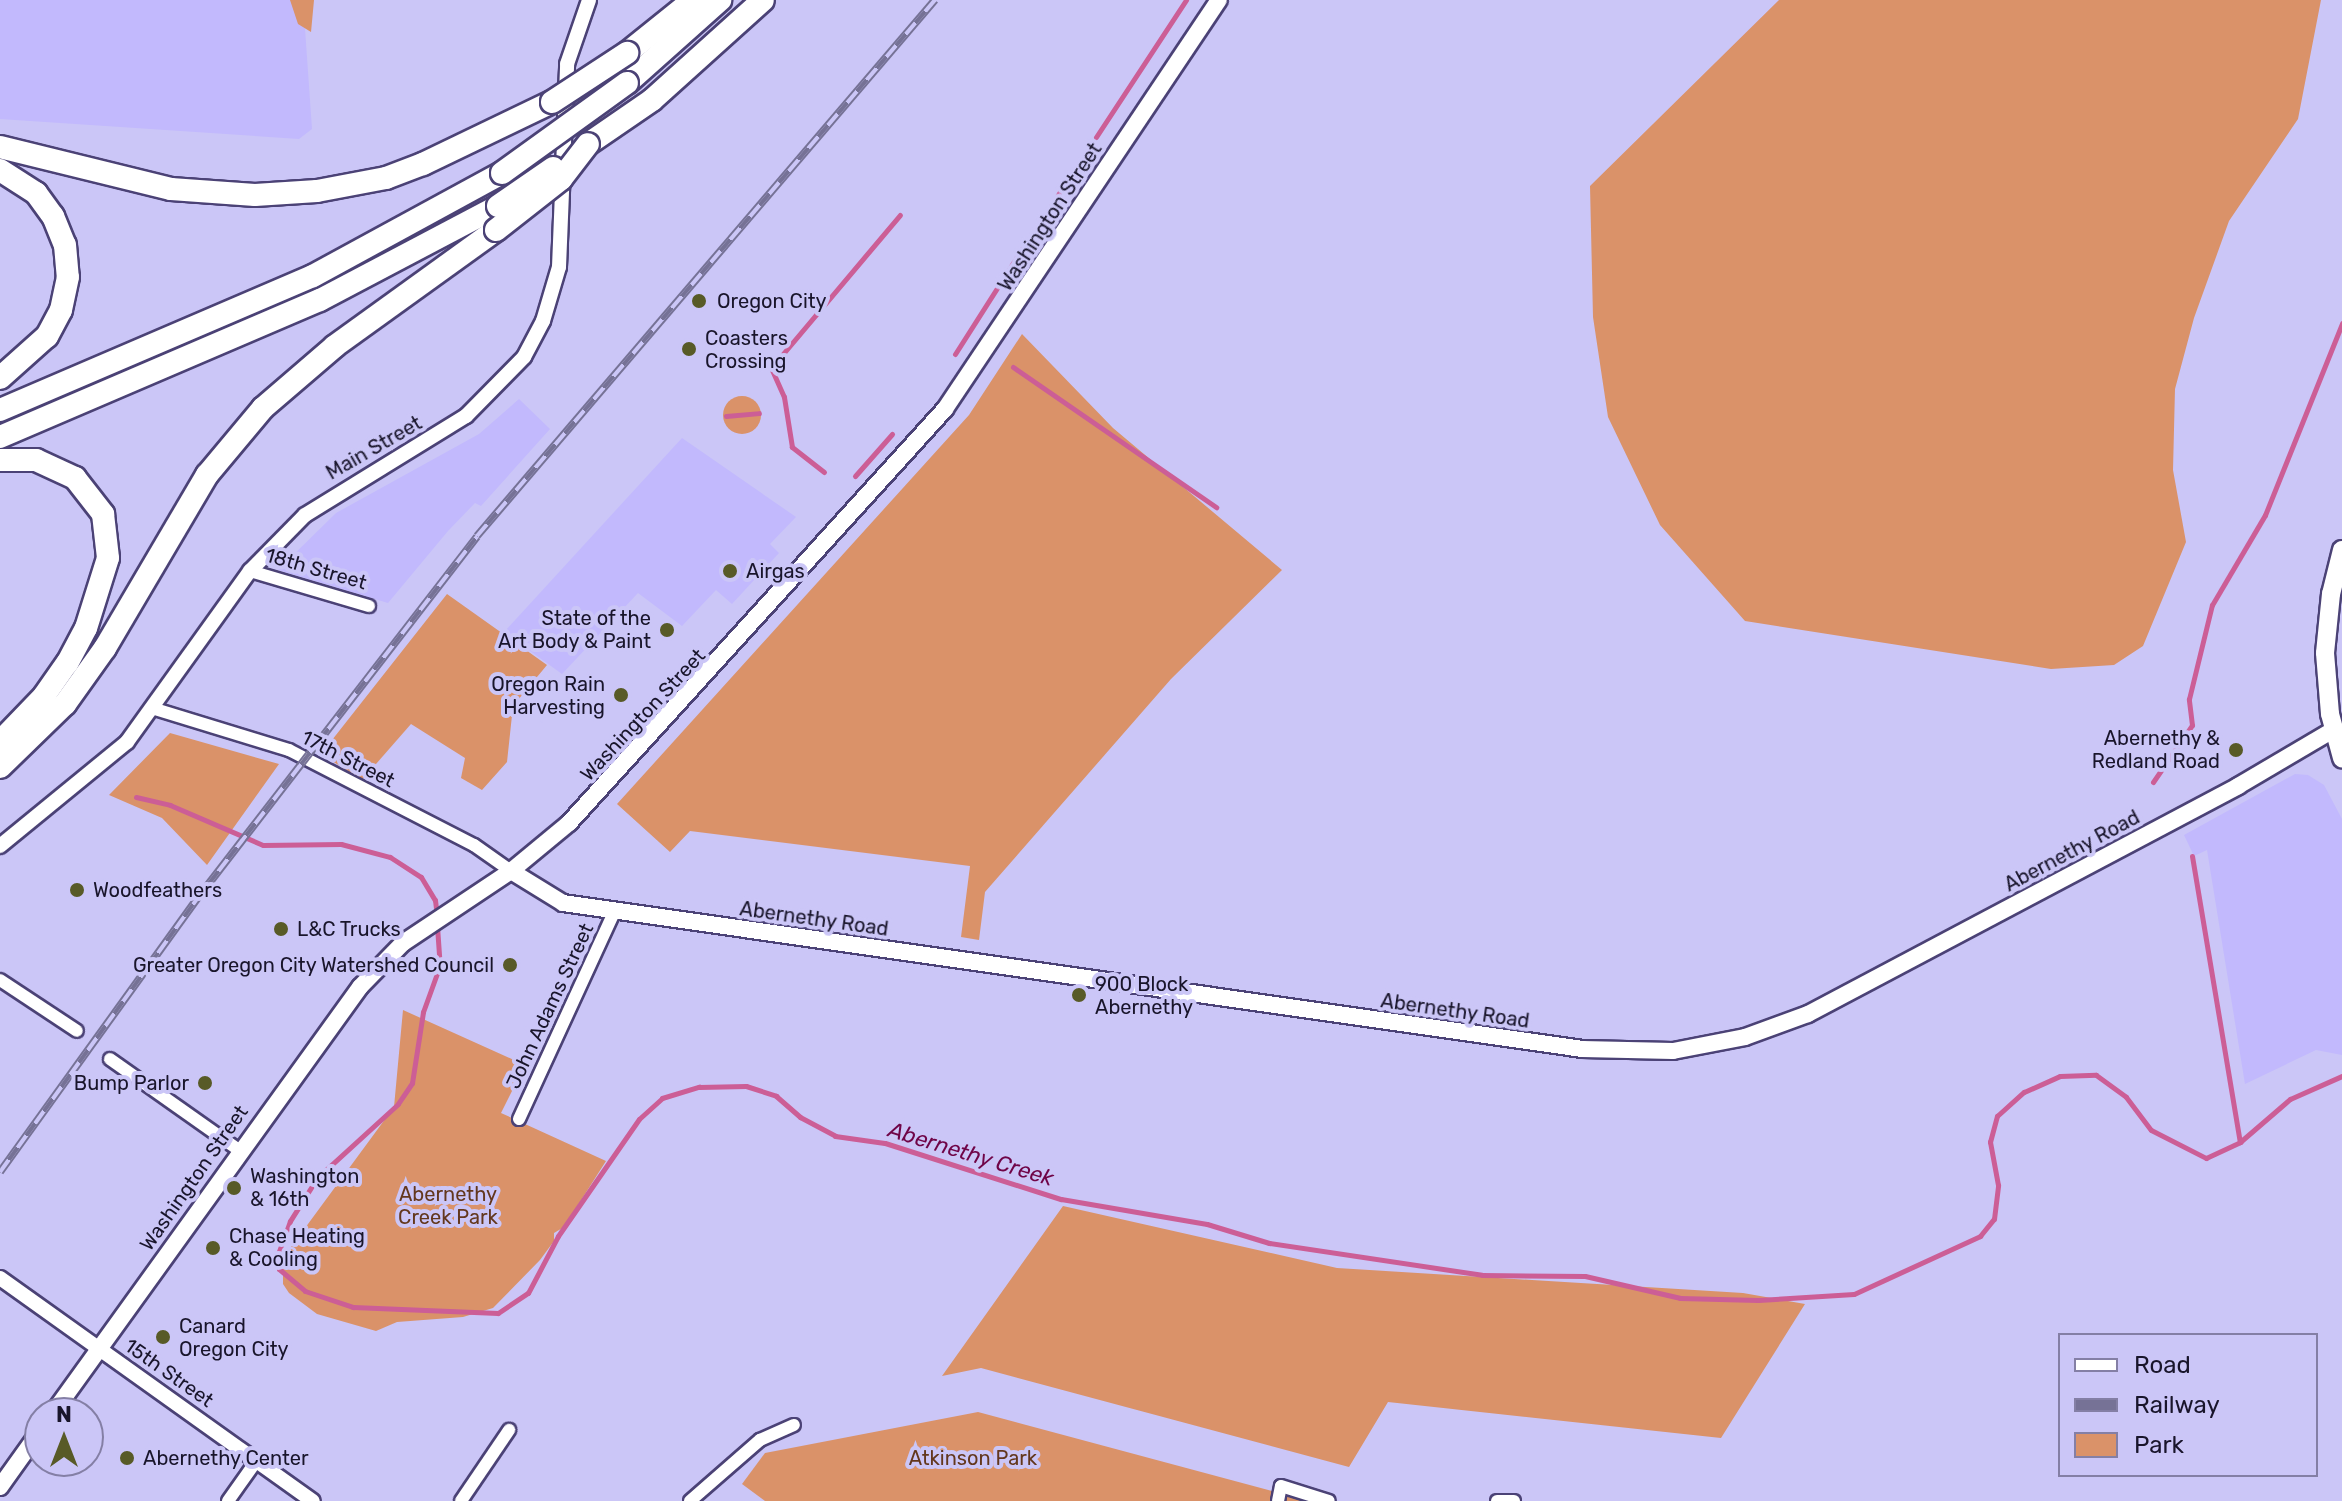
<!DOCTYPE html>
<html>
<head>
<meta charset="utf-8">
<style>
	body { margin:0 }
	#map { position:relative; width:2342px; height:1501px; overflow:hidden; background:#cbc6f7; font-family:Rubik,sans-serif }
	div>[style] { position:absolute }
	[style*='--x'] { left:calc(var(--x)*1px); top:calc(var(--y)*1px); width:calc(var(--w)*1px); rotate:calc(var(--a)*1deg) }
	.built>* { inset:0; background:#c2b9fd }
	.green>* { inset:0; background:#da9269 }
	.round { border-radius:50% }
	.stream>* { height:5px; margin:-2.5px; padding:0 2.5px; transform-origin:2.5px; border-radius:2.5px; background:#cc5e96 }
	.roads { filter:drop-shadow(2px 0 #4b4276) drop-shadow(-2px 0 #4b4276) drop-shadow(0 2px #4b4276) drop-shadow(0 -2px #4b4276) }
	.minor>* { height:12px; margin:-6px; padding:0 6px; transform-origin:6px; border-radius:6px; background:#fff }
	.tertiary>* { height:14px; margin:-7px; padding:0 7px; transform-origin:7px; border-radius:7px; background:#fff }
	.secondary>* { height:16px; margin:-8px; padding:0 8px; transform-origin:8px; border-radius:8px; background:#fff }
	.primary>* { height:18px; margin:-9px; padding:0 9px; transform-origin:9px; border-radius:9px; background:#fff }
	.motorway>* { height:22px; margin:-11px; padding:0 11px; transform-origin:11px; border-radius:11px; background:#fff }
	.rail>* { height:8px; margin-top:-4px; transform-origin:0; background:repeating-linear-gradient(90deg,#cbc6f7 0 15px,#767296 0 30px); box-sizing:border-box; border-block:2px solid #767296 }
	.bridges { filter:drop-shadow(2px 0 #4b4276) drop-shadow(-2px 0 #4b4276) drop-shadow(0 2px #4b4276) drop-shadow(0 -2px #4b4276) }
	.motorway-bridge>* { height:22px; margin:-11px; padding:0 11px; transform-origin:11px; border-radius:11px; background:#fff }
	.dots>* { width:22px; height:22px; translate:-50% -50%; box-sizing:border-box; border:4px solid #cbc6f7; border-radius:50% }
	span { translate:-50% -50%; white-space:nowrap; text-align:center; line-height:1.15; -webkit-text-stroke:8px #cbc6f7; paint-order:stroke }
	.street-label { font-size:20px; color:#19152b }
	.poi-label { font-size:20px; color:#19152b }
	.left { translate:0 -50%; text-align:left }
	.right { translate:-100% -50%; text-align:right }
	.park-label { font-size:20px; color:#63371d }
	.water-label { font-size:22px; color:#6f0447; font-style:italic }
	.legend { position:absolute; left:2058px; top:1333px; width:260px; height:144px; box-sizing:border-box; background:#cbc6f7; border:2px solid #847fa5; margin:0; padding:10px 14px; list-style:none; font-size:24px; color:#19152b }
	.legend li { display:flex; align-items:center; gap:16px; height:40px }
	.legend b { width:40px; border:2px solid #847fa5 }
	.north { position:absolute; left:24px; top:1397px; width:80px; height:80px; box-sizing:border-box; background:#cbc6f7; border:2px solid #847fa5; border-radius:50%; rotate:0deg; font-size:22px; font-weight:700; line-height:32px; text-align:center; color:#19152b }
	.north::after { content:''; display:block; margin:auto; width:28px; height:36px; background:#585a27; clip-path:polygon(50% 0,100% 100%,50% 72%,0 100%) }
</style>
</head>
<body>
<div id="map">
	<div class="built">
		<i style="clip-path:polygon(0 0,303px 0,312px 129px,299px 139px,0 119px)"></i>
		<i style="clip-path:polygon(519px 399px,550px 429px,481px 506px,475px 503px,448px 531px,388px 603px,278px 570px,336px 513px,479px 434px)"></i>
		<i style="clip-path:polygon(682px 438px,796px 517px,770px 544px,779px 553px,732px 604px,716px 590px,682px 626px,638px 593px,562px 674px,504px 632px)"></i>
		<i style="clip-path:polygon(2295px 774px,2308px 775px,2324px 785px,2342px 819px,2342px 1055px,2316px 1050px,2245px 1084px,2207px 850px,2194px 856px,2184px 835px)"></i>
	</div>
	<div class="green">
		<i style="clip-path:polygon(290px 0,314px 0,311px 32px,298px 24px)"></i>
		<i style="clip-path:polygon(1779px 0,2321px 0,2298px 119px,2229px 221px,2194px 318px,2175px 389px,2173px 470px,2186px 542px,2143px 646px,2114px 665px,2051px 669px,1745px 621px,1660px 525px,1608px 417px,1593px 317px,1590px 186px)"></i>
		<i style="clip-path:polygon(1022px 334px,1113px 428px,1282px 570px,1171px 679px,985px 892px,979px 940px,961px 937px,970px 866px,690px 831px,670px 852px,617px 804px,969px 415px)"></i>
		<i class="round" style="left:723px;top:396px;width:38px;height:38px"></i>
		<i style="clip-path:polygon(447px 594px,547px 665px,513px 706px,507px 762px,482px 790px,461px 778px,465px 758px,411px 724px,362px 780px,321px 754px)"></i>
		<i style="clip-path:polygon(170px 733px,279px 764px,207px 865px,162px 818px,109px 795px)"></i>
		<i style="clip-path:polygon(403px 1010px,525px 1065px,501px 1113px,606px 1161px,564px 1227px,554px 1233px,554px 1241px,540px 1260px,493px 1308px,463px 1317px,397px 1322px,376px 1331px,317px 1314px,289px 1293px,283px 1284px,283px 1258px,394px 1107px)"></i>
		<i style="clip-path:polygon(1063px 1206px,1337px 1268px,1743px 1293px,1805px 1304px,1721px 1438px,1388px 1402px,1349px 1467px,981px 1368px,942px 1376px)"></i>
		<i style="clip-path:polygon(978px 1412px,1309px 1501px,765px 1501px,742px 1484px,765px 1453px)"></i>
	</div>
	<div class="stream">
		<i style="--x:1096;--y:137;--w:164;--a:-56.7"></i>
		<i style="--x:1051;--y:206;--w:36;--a:-58"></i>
		<i style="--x:955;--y:354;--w:125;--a:-57.5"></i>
		<i style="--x:1013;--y:367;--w:247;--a:34.6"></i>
		<i style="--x:726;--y:416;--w:33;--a:-5"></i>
		<i style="--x:824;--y:472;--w:41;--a:-142"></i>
		<i style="--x:792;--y:447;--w:51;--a:-99.1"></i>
		<i style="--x:784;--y:397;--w:32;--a:-114"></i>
		<i style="--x:771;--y:368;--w:200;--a:-49.9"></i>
		<i style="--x:855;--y:476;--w:56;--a:-48.6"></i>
		<i style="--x:2153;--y:782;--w:69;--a:-55.6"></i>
		<i style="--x:2192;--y:725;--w:26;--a:-97"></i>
		<i style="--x:2189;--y:699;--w:97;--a:-76.3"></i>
		<i style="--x:2212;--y:605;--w:104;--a:-59.5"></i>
		<i style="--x:2265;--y:515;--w:207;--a:-68.1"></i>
		<i style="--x:136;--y:797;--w:35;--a:13"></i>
		<i style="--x:170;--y:805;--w:101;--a:23.3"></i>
		<i style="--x:263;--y:845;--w:78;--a:-0.7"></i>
		<i style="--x:341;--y:844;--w:51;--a:14.9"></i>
		<i style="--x:390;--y:857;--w:37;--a:33"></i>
		<i style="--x:421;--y:877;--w:27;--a:59"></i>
		<i style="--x:435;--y:900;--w:16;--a:83"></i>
		<i style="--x:2192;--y:856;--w:290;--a:80.5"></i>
		<i style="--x:437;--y:926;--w:39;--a:86"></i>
		<i style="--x:440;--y:965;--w:50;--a:109.9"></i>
		<i style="--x:423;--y:1012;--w:72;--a:98.8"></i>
		<i style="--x:412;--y:1083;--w:25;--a:124"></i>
		<i style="--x:398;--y:1104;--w:110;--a:137.6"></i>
		<i style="--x:317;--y:1178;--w:51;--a:122.1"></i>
		<i style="--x:290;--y:1221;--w:33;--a:110"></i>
		<i style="--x:279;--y:1252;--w:17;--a:90"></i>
		<i style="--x:279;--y:1269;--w:34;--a:40"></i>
		<i style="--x:305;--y:1291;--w:51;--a:18.4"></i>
		<i style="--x:353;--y:1307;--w:145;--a:2.4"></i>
		<i style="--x:498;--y:1313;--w:36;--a:-34"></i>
		<i style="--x:528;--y:1293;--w:64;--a:-62.2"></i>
		<i style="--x:558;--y:1236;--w:142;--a:-55.3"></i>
		<i style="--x:639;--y:1119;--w:31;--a:-42"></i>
		<i style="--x:662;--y:1098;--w:39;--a:-17"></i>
		<i style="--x:699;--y:1087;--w:47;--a:-1.2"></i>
		<i style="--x:746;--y:1086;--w:32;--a:18"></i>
		<i style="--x:776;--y:1096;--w:32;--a:41"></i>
		<i style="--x:800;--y:1117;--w:40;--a:28"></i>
		<i style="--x:835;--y:1136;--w:50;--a:8"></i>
		<i style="--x:885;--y:1143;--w:185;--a:17.7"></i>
		<i style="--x:1061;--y:1199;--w:148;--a:9.7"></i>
		<i style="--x:1207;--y:1224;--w:65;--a:17"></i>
		<i style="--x:1269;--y:1243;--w:215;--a:8.5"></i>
		<i style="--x:1482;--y:1275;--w:103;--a:0.6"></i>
		<i style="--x:1585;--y:1276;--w:98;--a:13"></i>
		<i style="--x:1680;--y:1298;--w:78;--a:1.5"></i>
		<i style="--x:1758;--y:1300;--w:96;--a:-3.6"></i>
		<i style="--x:1854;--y:1294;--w:139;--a:-24.7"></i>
		<i style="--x:1980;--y:1236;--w:22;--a:-51"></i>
		<i style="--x:1994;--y:1219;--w:34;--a:-83"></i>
		<i style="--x:1998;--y:1185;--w:44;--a:-100.5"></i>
		<i style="--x:1990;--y:1142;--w:27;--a:-75"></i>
		<i style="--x:1997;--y:1116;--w:36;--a:-42"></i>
		<i style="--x:2024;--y:1092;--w:39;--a:-24"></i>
		<i style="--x:2060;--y:1076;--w:36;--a:-2"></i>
		<i style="--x:2096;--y:1075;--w:37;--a:36"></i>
		<i style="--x:2126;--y:1097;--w:41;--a:52.9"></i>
		<i style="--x:2151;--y:1130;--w:62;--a:27"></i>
		<i style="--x:2206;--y:1158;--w:38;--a:-25"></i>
		<i style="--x:2240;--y:1142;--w:66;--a:-40.7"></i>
		<i style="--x:2290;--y:1099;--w:57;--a:-23.9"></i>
	</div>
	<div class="roads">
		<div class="minor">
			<i style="--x:250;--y:571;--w:124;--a:16.4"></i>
			<i style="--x:155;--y:709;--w:140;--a:17"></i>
			<i style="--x:289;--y:750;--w:208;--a:27.2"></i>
			<i style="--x:474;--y:845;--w:45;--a:35.1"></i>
			<i style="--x:0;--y:980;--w:92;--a:33.5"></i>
			<i style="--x:110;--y:1059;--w:158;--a:35.2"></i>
			<i style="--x:519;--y:1119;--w:230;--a:-65.3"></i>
			<i style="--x:228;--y:1501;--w:50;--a:-54.7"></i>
			<i style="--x:461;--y:1501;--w:86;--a:-55.9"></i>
			<i style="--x:690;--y:1501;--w:93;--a:-41.1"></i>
			<i style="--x:760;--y:1440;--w:37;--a:-24"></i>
			<i style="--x:1278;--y:1501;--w:15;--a:-79"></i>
			<i style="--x:1281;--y:1486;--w:50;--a:17.4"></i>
			<i style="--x:1497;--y:1501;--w:17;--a:0"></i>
		</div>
		<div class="tertiary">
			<i style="--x:0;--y:846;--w:164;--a:-39.3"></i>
			<i style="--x:127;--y:742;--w:211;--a:-54.3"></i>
			<i style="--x:250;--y:571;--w:78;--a:-45.5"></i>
			<i style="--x:305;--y:515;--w:189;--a:-31.6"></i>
			<i style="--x:466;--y:416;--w:83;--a:-45.5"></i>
			<i style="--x:524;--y:357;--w:41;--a:-62.2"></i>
			<i style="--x:543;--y:321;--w:56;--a:-73.5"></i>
			<i style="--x:559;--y:267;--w:203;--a:-87.7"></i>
			<i style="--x:567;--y:64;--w:68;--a:-71"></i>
			<i style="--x:0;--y:1278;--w:384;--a:35.5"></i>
		</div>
		<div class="secondary">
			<i style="--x:511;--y:871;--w:61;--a:31.6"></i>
			<i style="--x:563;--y:903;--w:1029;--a:8.15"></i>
			<i style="--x:1582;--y:1049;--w:91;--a:1.3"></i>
			<i style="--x:1673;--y:1051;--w:73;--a:-11"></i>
			<i style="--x:1745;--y:1037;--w:67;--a:-20.1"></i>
			<i style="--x:1808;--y:1014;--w:487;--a:-27.9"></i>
			<i style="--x:2238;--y:786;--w:110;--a:-30.5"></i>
			<i style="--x:53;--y:1413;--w:525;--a:-54.22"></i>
			<i style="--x:360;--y:987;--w:62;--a:-45.7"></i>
			<i style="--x:403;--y:943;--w:130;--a:-33.7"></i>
			<i style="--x:511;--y:871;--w:75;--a:-39.6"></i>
			<i style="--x:569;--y:823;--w:559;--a:-47.75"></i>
			<i style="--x:945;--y:409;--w:492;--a:-56.2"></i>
			<i style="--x:0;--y:1487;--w:69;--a:-54.5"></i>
		</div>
		<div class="primary">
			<i style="--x:2342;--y:550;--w:45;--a:104"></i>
			<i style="--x:2331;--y:594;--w:59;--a:95.8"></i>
			<i style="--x:2325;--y:653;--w:61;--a:85.3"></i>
			<i style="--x:2330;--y:714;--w:46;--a:74.7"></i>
		</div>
		<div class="motorway">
			<i style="--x:627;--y:53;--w:85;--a:-38.8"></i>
			<i style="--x:627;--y:83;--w:125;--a:-41.7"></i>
			<i style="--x:588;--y:144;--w:78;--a:-34.5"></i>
			<i style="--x:652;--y:100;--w:149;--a:-42"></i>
			<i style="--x:0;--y:147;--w:176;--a:13.8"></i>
			<i style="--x:171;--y:189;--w:84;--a:4.1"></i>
			<i style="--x:255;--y:195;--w:62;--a:-3.7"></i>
			<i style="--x:317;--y:191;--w:70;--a:-10.7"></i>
			<i style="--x:386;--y:178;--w:40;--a:-21"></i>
			<i style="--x:423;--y:164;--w:143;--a:-25.7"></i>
			<i style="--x:0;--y:170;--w:43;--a:32.6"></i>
			<i style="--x:36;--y:193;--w:29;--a:54"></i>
			<i style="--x:53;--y:216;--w:31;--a:68"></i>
			<i style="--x:65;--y:245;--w:32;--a:85"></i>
			<i style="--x:68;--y:277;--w:34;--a:102"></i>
			<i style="--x:61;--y:310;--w:30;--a:118"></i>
			<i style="--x:47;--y:336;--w:63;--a:138.2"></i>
			<i style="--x:0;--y:410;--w:340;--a:-23.2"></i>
			<i style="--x:313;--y:276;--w:215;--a:-28.6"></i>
			<i style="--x:0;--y:437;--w:348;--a:-23.2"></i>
			<i style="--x:320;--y:300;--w:201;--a:-27.8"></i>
			<i style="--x:0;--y:460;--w:36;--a:0"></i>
			<i style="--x:36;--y:460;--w:43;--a:24.8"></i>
			<i style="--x:75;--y:478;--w:46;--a:52.1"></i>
			<i style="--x:103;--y:514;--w:44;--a:83.5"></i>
			<i style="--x:108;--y:558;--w:73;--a:107.4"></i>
			<i style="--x:86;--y:628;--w:40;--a:118"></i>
			<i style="--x:67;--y:663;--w:39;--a:125"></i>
			<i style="--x:45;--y:695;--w:65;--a:133.8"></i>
			<i style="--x:0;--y:767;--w:91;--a:-44.1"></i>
			<i style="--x:65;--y:704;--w:69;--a:-54.5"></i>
			<i style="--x:105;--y:648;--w:201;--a:-59.5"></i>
			<i style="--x:207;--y:475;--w:87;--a:-50.1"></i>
			<i style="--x:263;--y:408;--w:95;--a:-40.7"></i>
			<i style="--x:335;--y:346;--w:198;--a:-35.8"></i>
		</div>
	</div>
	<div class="rail">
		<i style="--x:0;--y:1172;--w:342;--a:-54.2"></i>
		<i style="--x:200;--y:895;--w:453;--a:-52.3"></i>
		<i style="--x:477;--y:536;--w:705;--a:-49.49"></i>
	</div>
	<div class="bridges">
		<div class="motorway-bridge">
			<i style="--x:552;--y:102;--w:90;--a:-33.2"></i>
			<i style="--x:502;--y:173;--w:154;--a:-35.8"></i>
			<i style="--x:498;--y:206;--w:67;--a:-34.6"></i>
			<i style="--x:496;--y:230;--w:83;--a:-38.1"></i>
			<i style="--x:561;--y:179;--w:44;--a:-52.4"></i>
		</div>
	</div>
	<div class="dots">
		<i style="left:699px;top:301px;background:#585a27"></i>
		<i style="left:689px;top:349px;background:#585a27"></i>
		<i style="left:730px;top:571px;background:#585a27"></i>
		<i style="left:667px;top:630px;background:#585a27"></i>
		<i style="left:621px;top:695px;background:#585a27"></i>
		<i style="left:2236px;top:750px;background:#585a27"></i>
		<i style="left:77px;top:890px;background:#585a27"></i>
		<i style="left:281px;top:929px;background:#585a27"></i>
		<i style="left:510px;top:965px;background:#585a27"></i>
		<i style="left:1079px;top:995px;background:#585a27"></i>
		<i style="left:205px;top:1083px;background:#585a27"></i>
		<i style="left:234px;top:1188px;background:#585a27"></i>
		<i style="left:213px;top:1248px;background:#585a27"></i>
		<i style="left:163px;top:1337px;background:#585a27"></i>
		<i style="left:127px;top:1458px;background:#585a27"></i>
	</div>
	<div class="street-label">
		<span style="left:1050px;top:217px;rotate:-57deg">Washington Street</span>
		<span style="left:374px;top:448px;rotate:-30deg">Main Street</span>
		<span style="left:316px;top:569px;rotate:16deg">18th Street</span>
		<span style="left:643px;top:715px;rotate:-47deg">Washington Street</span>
		<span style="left:348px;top:759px;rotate:27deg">17th Street</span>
		<span style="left:2072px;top:851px;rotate:-28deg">Abernethy Road</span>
		<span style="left:814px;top:919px;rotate:8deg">Abernethy Road</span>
		<span style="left:550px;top:1006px;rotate:-65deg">John Adams Street</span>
		<span style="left:1455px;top:1011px;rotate:8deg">Abernethy Road</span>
		<span style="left:194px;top:1178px;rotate:-55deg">Washington Street</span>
		<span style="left:169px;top:1373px;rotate:35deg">15th Street</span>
	</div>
	<div class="poi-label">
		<span class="left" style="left:717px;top:301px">Oregon City</span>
		<span class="left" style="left:705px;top:350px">Coasters<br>Crossing</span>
		<span class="left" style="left:746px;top:571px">Airgas</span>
		<span class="right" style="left:651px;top:630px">State of the<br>Art Body &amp; Paint</span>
		<span class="right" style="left:605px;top:696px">Oregon Rain<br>Harvesting</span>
		<span class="right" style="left:2220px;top:750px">Abernethy &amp;<br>Redland Road</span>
		<span class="left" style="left:93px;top:890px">Woodfeathers</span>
		<span class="left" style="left:297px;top:929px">L&amp;C Trucks</span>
		<span class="right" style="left:494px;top:965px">Greater Oregon City Watershed Council</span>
		<span class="left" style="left:1095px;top:996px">900 Block<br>Abernethy</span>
		<span class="right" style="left:189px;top:1083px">Bump Parlor</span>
		<span class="left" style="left:250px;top:1188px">Washington<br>&amp; 16th</span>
		<span class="left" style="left:229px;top:1248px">Chase Heating<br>&amp; Cooling</span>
		<span class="left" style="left:179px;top:1338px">Canard<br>Oregon City</span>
		<span class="left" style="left:143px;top:1458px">Abernethy Center</span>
	</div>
	<div class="park-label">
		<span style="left:448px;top:1206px">Abernethy<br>Creek Park</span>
		<span style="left:973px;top:1458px">Atkinson Park</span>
	</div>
	<div class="water-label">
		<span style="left:971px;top:1154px;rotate:17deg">Abernethy Creek</span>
	</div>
	<ul class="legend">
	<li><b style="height:10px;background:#fff"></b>Road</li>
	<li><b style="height:10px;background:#767296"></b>Railway</li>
	<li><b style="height:22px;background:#da9269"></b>Park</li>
	</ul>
	<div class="north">N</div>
</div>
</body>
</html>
